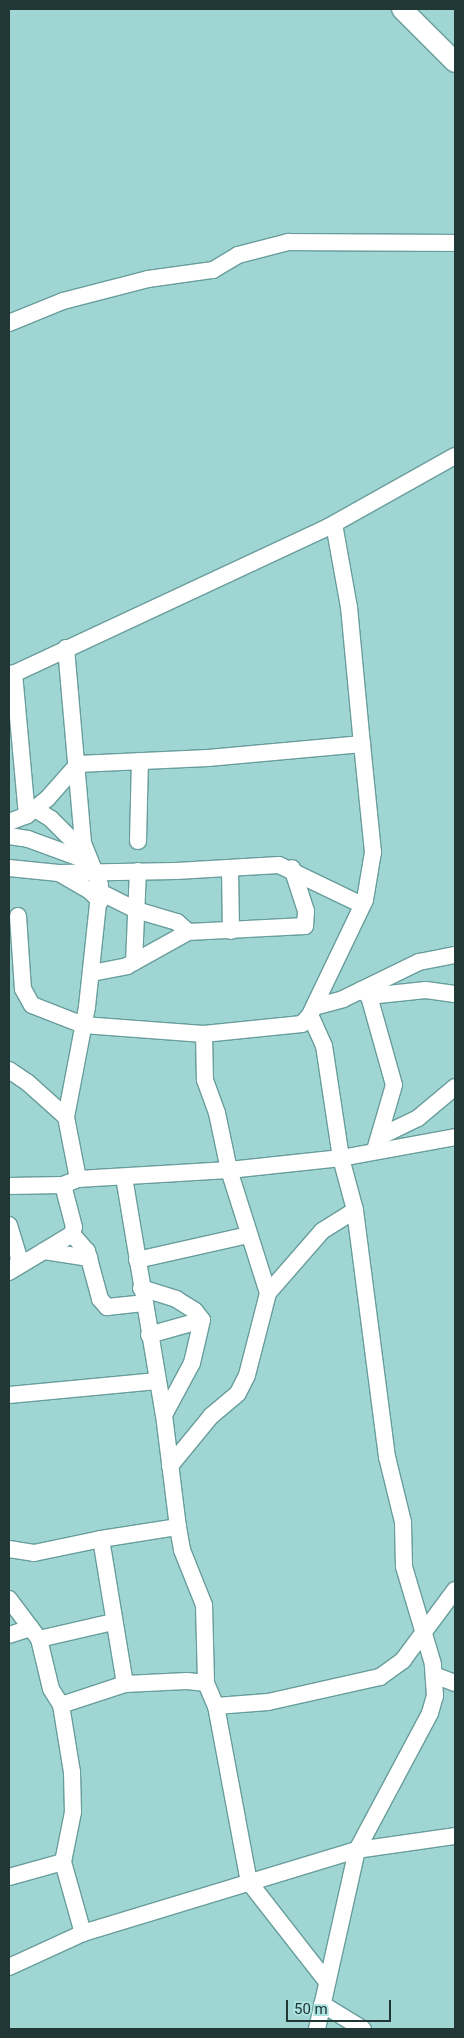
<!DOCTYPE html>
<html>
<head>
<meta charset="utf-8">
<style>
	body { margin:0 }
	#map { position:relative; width:464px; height:2038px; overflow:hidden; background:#9fd6d3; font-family:Roboto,sans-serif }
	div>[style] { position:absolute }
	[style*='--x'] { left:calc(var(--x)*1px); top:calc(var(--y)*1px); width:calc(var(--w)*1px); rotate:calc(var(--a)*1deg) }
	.roads { filter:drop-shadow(1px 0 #689d9b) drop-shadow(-1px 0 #689d9b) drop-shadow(0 1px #689d9b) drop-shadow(0 -1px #689d9b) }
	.minor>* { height:16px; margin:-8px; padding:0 8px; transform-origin:8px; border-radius:8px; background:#fff }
	.tertiary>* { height:20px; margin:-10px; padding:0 10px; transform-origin:10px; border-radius:10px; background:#fff }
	span { translate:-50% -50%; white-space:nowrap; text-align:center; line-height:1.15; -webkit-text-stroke:4px #ace3e0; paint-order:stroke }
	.frame { position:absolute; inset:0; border:10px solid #213736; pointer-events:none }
	.scale { position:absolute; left:286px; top:2000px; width:105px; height:22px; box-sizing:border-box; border:2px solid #213736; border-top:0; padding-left:6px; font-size:15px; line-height:18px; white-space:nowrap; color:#213736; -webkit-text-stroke:4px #ace3e0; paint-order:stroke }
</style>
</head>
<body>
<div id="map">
	<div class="roads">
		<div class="minor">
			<i style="--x:9;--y:323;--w:58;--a:-22.2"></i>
			<i style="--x:63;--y:301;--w:88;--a:-14.5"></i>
			<i style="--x:148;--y:279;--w:66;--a:-7.9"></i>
			<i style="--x:213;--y:270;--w:29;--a:-31"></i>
			<i style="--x:238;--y:255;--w:52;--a:-14.6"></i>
			<i style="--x:288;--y:242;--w:167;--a:0.3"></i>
			<i style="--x:334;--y:524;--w:84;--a:79.8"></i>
			<i style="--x:349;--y:607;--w:138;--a:84.6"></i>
			<i style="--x:66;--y:648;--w:196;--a:85"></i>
			<i style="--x:83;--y:843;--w:45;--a:68"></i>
			<i style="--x:100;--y:885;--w:123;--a:96.1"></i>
			<i style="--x:87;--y:1007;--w:112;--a:100.8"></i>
			<i style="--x:66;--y:1117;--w:63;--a:79"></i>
			<i style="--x:14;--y:673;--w:143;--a:84.8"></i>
			<i style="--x:9;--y:676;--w:352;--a:-25"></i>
			<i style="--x:328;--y:527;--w:145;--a:-29.2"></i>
			<i style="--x:35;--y:809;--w:19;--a:32"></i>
			<i style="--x:51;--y:819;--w:48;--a:45"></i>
			<i style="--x:9;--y:822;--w:19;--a:-21"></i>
			<i style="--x:27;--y:815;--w:26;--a:-39"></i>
			<i style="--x:47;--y:799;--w:47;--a:-48.5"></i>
			<i style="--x:78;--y:764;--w:130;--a:-2.6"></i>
			<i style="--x:208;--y:758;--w:155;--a:-5.2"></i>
			<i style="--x:362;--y:744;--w:109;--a:84.2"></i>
			<i style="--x:373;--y:852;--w:49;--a:99.5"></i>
			<i style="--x:365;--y:900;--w:127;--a:115.6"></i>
			<i style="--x:310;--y:1015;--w:12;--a:132"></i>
			<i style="--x:302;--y:1024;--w:99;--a:174.2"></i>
			<i style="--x:204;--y:1034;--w:46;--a:88.8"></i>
			<i style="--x:205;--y:1080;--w:35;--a:70"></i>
			<i style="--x:217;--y:1113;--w:58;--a:78.1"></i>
			<i style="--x:229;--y:1170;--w:129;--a:72.4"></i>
			<i style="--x:9;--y:836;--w:19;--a:9"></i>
			<i style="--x:28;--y:839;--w:64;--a:20.1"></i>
			<i style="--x:138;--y:841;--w:80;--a:-88.6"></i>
			<i style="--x:9;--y:868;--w:50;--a:5.7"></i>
			<i style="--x:59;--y:873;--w:117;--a:-1"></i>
			<i style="--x:176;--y:871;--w:103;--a:-3.3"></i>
			<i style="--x:279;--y:865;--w:92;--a:25.7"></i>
			<i style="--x:230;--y:868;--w:63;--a:89.1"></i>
			<i style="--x:59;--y:873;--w:34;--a:30"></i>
			<i style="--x:89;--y:890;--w:16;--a:45"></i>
			<i style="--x:100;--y:892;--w:40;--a:26.6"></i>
			<i style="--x:136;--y:910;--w:43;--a:16.3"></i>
			<i style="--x:177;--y:922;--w:15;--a:42"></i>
			<i style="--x:18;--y:916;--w:73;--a:86.1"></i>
			<i style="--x:23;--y:989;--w:18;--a:61"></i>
			<i style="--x:32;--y:1005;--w:55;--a:21.4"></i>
			<i style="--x:83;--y:1025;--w:121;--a:4.3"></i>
			<i style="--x:134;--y:962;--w:91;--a:-87.5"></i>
			<i style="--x:92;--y:973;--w:36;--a:-11"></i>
			<i style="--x:127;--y:966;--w:70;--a:-29.1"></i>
			<i style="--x:188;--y:932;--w:117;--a:-2.9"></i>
			<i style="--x:305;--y:926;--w:15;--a:-86"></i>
			<i style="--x:306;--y:911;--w:45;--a:-108"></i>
			<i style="--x:361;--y:990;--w:10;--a:37"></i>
			<i style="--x:369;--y:996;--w:92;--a:74.3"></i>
			<i style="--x:394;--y:1085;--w:68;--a:106.3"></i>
			<i style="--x:369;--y:996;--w:57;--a:-6"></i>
			<i style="--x:426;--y:990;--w:29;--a:8"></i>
			<i style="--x:314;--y:1007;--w:30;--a:-15"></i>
			<i style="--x:343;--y:999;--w:85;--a:-26"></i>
			<i style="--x:419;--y:962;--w:37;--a:-11"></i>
			<i style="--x:9;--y:1070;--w:22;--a:34"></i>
			<i style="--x:27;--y:1082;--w:52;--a:41.9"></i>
			<i style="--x:381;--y:1136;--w:41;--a:-25.9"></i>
			<i style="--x:418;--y:1118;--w:48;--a:-40"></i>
			<i style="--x:124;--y:1177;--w:241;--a:80.5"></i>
			<i style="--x:164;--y:1415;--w:113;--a:82.9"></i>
			<i style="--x:178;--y:1527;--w:23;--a:80"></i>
			<i style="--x:182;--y:1550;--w:59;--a:68.2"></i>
			<i style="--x:204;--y:1605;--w:78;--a:88.5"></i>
			<i style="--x:206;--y:1683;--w:25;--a:67"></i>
			<i style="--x:216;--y:1706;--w:179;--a:79.4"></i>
			<i style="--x:249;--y:1882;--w:127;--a:52"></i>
			<i style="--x:9;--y:1186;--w:54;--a:-1.1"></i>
			<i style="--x:63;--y:1185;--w:16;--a:-22"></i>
			<i style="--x:78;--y:1179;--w:151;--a:-3.4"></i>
			<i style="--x:229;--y:1170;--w:113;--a:-6.1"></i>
			<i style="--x:341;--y:1158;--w:116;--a:-10.4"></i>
			<i style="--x:9;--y:1225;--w:34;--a:73"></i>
			<i style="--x:19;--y:1257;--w:10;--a:101"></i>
			<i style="--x:72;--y:1234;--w:23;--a:49"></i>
			<i style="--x:87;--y:1251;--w:50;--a:74.8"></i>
			<i style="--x:100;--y:1299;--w:11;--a:49"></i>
			<i style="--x:107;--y:1307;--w:37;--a:-6"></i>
			<i style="--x:44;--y:1251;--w:46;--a:8.8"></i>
			<i style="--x:137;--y:1260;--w:114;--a:-12.7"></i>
			<i style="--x:9;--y:1272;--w:74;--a:-31.1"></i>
			<i style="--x:72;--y:1234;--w:7;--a:-74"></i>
			<i style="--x:74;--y:1227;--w:43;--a:-104.7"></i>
			<i style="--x:141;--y:1288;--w:37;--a:17"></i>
			<i style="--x:176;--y:1299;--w:22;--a:32"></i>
			<i style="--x:195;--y:1311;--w:11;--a:52"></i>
			<i style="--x:202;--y:1320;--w:44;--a:103.1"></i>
			<i style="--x:192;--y:1363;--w:59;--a:118.3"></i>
			<i style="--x:149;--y:1335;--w:55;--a:-15.8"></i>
			<i style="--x:9;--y:1395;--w:149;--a:-5.4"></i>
			<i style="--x:170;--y:1466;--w:65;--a:-50.6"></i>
			<i style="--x:211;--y:1416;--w:35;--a:-40"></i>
			<i style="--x:238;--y:1393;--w:20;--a:-63"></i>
			<i style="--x:247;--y:1375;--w:85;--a:-75.6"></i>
			<i style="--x:268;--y:1293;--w:82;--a:-48.9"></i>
			<i style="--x:322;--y:1231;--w:39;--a:-32"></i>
			<i style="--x:355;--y:1210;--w:54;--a:-105.1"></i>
			<i style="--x:341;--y:1158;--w:113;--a:-98.6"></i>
			<i style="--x:324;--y:1046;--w:34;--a:-114"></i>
			<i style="--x:9;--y:1549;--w:25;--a:9"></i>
			<i style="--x:34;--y:1553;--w:68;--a:-11.8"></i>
			<i style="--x:9;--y:1599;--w:50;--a:53.1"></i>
			<i style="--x:39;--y:1639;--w:51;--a:76.5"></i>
			<i style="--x:51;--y:1689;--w:19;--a:58"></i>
			<i style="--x:61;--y:1705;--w:67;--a:-18.2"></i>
			<i style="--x:125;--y:1684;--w:62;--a:-2.8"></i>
			<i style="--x:187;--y:1681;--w:19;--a:6"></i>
			<i style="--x:9;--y:1635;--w:23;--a:-18"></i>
			<i style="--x:39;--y:1639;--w:76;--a:-12.9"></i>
			<i style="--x:434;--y:1675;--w:22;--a:21"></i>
			<i style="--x:125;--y:1684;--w:147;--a:-99.4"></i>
			<i style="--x:101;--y:1539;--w:78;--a:-8.9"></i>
			<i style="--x:61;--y:1705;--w:68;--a:80.7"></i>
			<i style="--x:72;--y:1772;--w:40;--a:88.6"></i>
			<i style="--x:73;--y:1812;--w:51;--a:101.3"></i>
			<i style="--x:63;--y:1862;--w:74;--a:74.3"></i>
			<i style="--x:216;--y:1706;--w:52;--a:-4.4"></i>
			<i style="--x:268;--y:1702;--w:115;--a:-12.6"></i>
			<i style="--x:380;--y:1677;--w:29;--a:-36"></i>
			<i style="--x:403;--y:1660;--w:87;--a:-53.4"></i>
			<i style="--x:9;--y:1877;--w:56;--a:-15.5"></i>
			<i style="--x:9;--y:1967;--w:81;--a:-24.7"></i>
			<i style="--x:83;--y:1933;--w:286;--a:-16.9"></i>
			<i style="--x:357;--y:1850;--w:99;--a:-8.1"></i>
			<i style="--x:322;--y:2004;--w:48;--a:31.4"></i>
			<i style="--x:317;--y:2029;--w:183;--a:-77.4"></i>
			<i style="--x:357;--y:1850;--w:155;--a:-61.9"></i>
			<i style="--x:430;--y:1713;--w:18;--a:-74"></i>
			<i style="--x:435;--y:1696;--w:32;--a:-94"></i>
			<i style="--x:433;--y:1664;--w:101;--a:-106.6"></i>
			<i style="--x:404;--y:1567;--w:45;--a:-91.3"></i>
			<i style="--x:403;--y:1522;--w:67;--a:-103.8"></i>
			<i style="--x:387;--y:1457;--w:249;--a:-97.4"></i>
		</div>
		<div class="tertiary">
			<i style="--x:402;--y:9;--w:75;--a:45"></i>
		</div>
	</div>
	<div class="frame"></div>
	<div class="scale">50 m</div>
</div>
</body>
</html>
